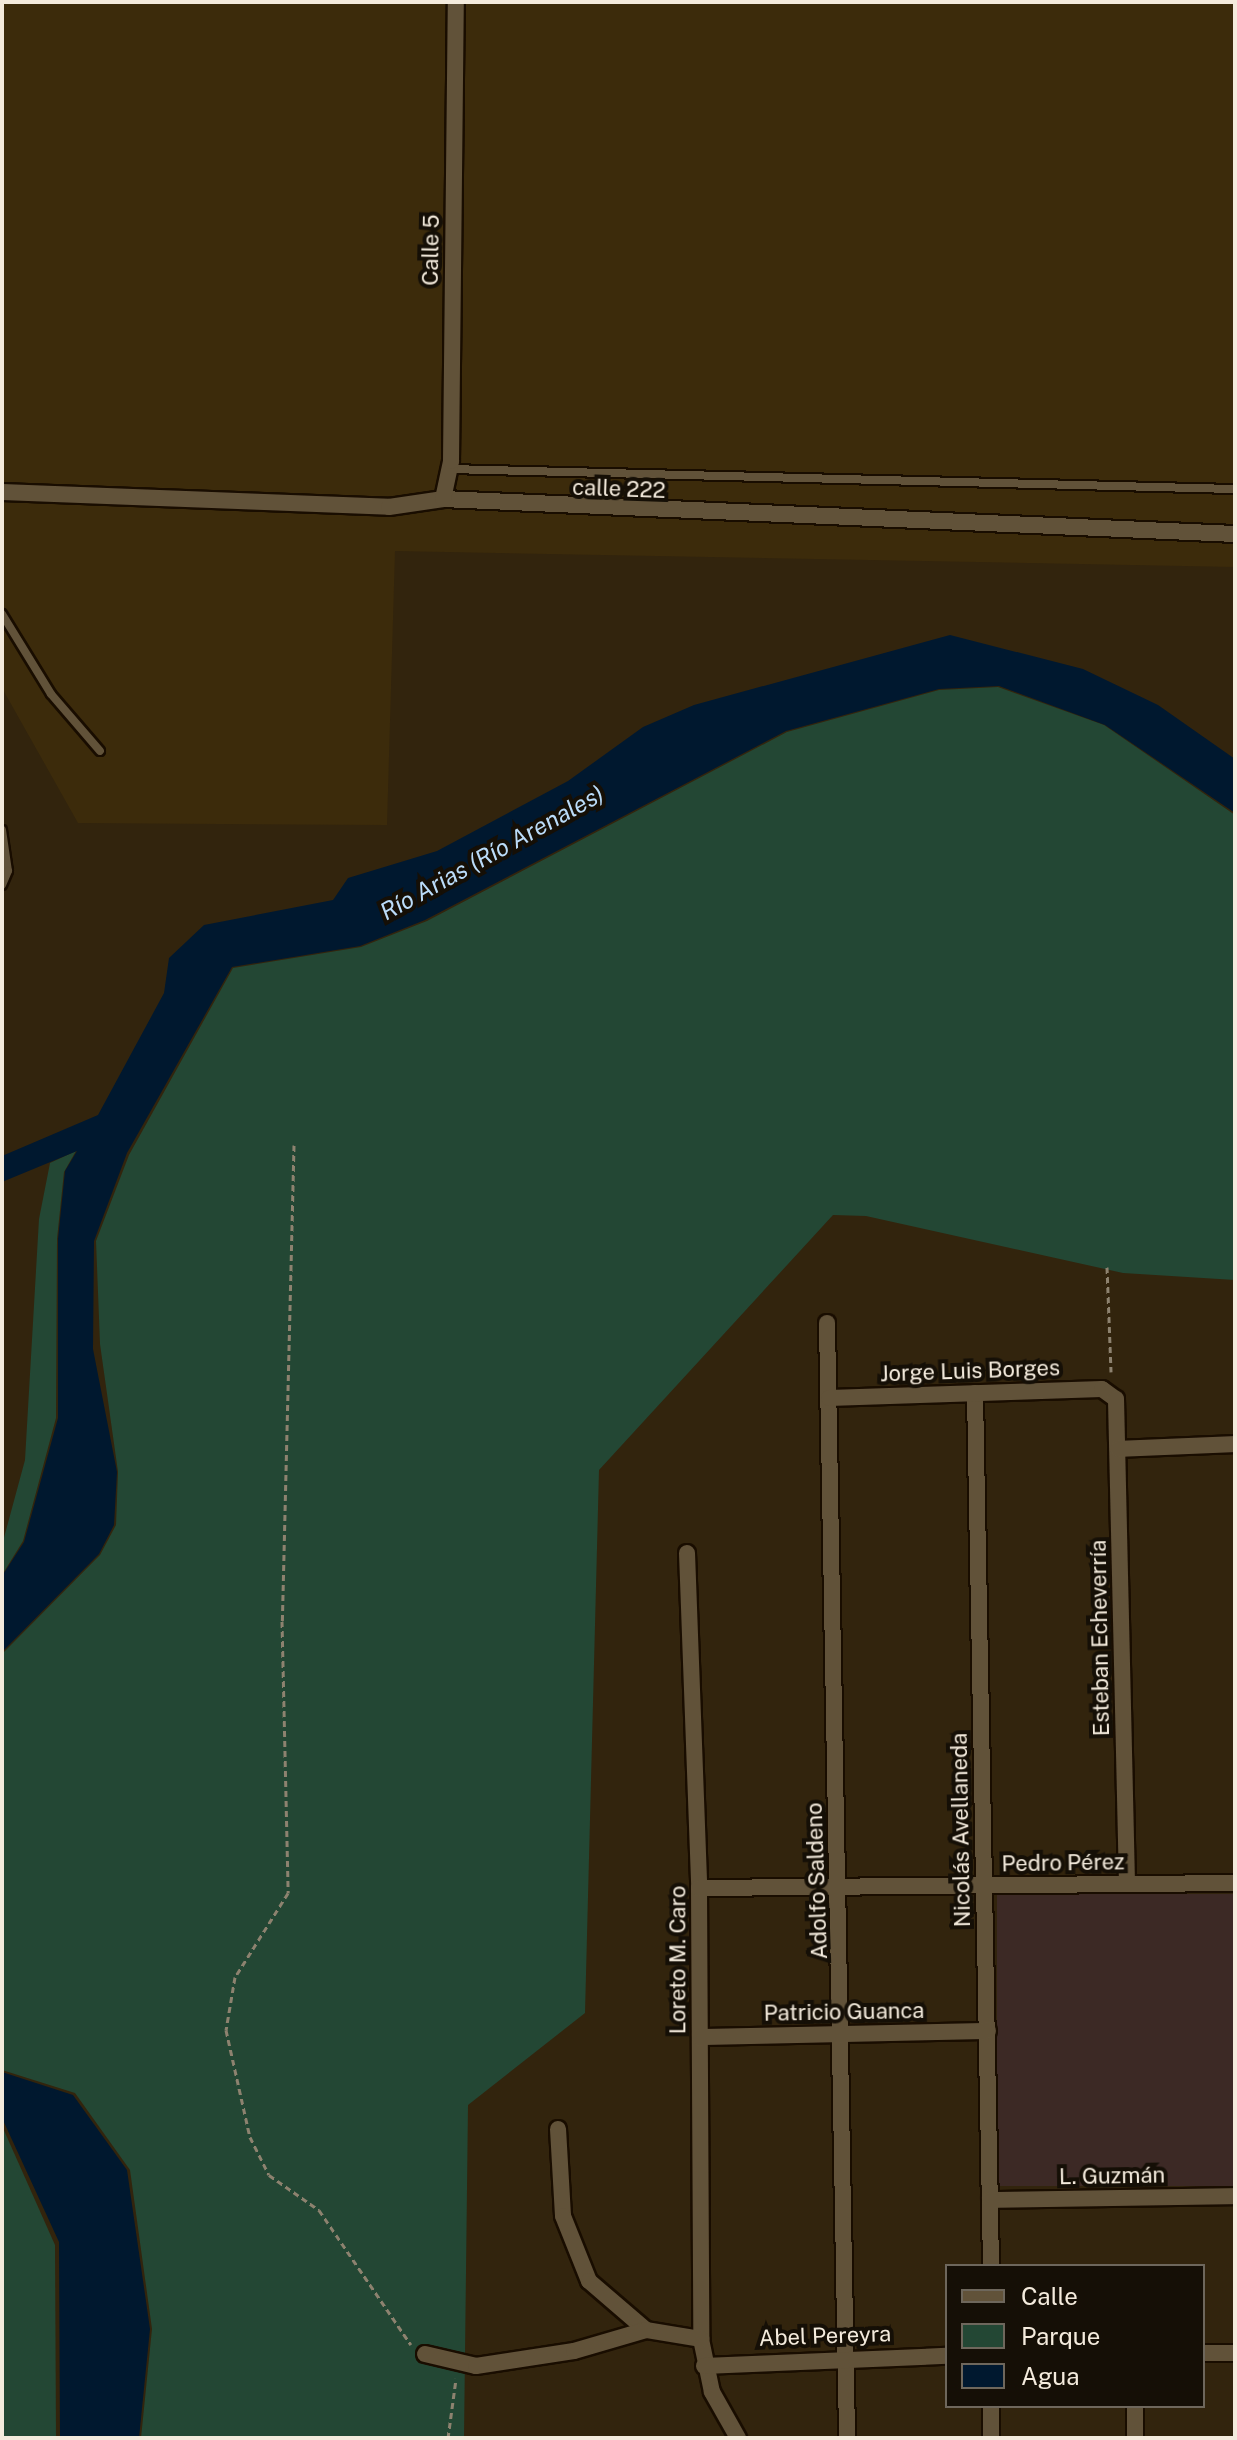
<!DOCTYPE html>
<html>
<head>
<meta charset="utf-8">
<style>
	body { margin:0 }
	#map { position:relative; width:1237px; height:2440px; overflow:hidden; background:#32240d; font-family:"Public Sans",sans-serif }
	div>[style] { position:absolute }
	[style*='--x'] { left:calc(var(--x)*1px); top:calc(var(--y)*1px); width:calc(var(--w)*1px); rotate:calc(var(--a)*1deg) }
	.built>* { inset:0; background:#3c2b0b }
	.education>* { inset:0; background:#3c2925; transform-origin:0 0 }
	.green>* { inset:0; background:#234734 }
	.water>* { inset:0; background:#00182f }
	.path>* { height:3px; margin-top:-1.5px; transform-origin:0; background:repeating-linear-gradient(90deg,#8d826f 0 6px,transparent 0 10px) }
	.roads { filter:drop-shadow(2px 0 #190d00) drop-shadow(-2px 0 #190d00) drop-shadow(0 2px #190d00) drop-shadow(0 -2px #190d00) }
	.lane>* { height:8px; margin:-4px; padding:0 4px; transform-origin:4px; border-radius:4px; background:#615239 }
	.street>* { height:16px; margin:-8px; padding:0 8px; transform-origin:8px; border-radius:8px; background:#615239 }
	span { translate:-50% -50%; white-space:nowrap; text-align:center; line-height:1.15; -webkit-text-stroke:8px #150f06; paint-order:stroke }
	.street-label { font-size:22px; color:#f4ebdd }
	.water-label { font-size:24px; color:#bbdcf9; font-style:italic }
	.frame { position:absolute; inset:0; border:4px solid #f4ebdd; pointer-events:none }
	.legend { position:absolute; left:945px; top:2264px; width:260px; height:144px; box-sizing:border-box; background:#150f06; border:2px solid #6e675c; margin:0; padding:10px 14px; list-style:none; font-size:24px; color:#f4ebdd }
	.legend li { display:flex; align-items:center; gap:16px; height:40px }
	.legend b { width:40px; border:2px solid #6e675c }
</style>
</head>
<body>
<div id="map">
	<div class="built">
		<i style="clip-path:polygon(2px 2px,1235px 2px,1235px 567px,395px 551px,387px 825px,78px 823px,2px 688px)"></i>
	</div>
	<div class="education">
		<i style="left:1235px;top:1894px;width:292px;height:238px;rotate:90deg"></i>
	</div>
	<div class="green">
		<i style="clip-path:polygon(998px 687px,1104px 725px,1235px 815px,1235px 1280px,1123px 1273px,866px 1216px,833px 1215px,599px 1470px,585px 2013px,468px 2105px,464px 2438px,141px 2438px,152px 2329px,130px 2170px,75px 2093px,2px 2070px,2px 1654px,100px 1555px,116px 1525px,118px 1472px,100px 1344px,96px 1241px,129px 1155px,233px 968px,361px 947px,427px 921px,787px 732px,939px 690px)"></i>
		<i style="clip-path:polygon(76px 1151px,64px 1172px,57px 1239px,56px 1418px,23px 1541px,2px 1575px,2px 1545px,25px 1460px,39px 1219px,50px 1163px)"></i>
		<i style="clip-path:polygon(2px 2126px,55px 2245px,56px 2438px,2px 2438px)"></i>
	</div>
	<div class="water">
		<i style="clip-path:polygon(950px 635px,1083px 669px,1158px 705px,1235px 759px,1235px 813px,1105px 725px,999px 686px,939px 689px,786px 731px,425px 920px,360px 946px,232px 967px,127px 1153px,94px 1241px,93px 1349px,117px 1472px,114px 1525px,99px 1554px,2px 1652px,2px 1576px,24px 1542px,58px 1418px,58px 1239px,65px 1171px,77px 1151px,2px 1182px,2px 1156px,98px 1115px,164px 993px,169px 958px,204px 925px,333px 900px,348px 878px,437px 851px,568px 781px,643px 727px,694px 705px)"></i>
		<i style="clip-path:polygon(2px 2072px,73px 2095px,127px 2170px,150px 2329px,139px 2438px,60px 2438px,59px 2242px,2px 2118px)"></i>
	</div>
	<div class="path">
		<i style="--x:294;--y:1145;--w:476;--a:91.4"></i>
		<i style="--x:282;--y:1621;--w:272;--a:88.7"></i>
		<i style="--x:288;--y:1893;--w:99;--a:122.2"></i>
		<i style="--x:235;--y:1977;--w:54;--a:99.6"></i>
		<i style="--x:226;--y:2030;--w:110;--a:77.4"></i>
		<i style="--x:250;--y:2137;--w:42;--a:63.4"></i>
		<i style="--x:269;--y:2175;--w:61;--a:35"></i>
		<i style="--x:319;--y:2210;--w:163;--a:55.7"></i>
		<i style="--x:1107;--y:1267;--w:105;--a:87.8"></i>
		<i style="--x:448;--y:2438;--w:60;--a:-82.3"></i>
	</div>
	<div class="roads">
		<div class="lane">
			<i style="--x:449;--y:469;--w:786;--a:1.46"></i>
			<i style="--x:2;--y:614;--w:94;--a:58.5"></i>
			<i style="--x:51;--y:694;--w:75;--a:49.3"></i>
			<i style="--x:2;--y:830;--w:41;--a:81.7"></i>
			<i style="--x:8;--y:871;--w:15;--a:113"></i>
		</div>
		<div class="street">
			<i style="--x:2;--y:492;--w:387;--a:2.2"></i>
			<i style="--x:389;--y:507;--w:55;--a:-8.4"></i>
			<i style="--x:443;--y:499;--w:793;--a:2.53"></i>
			<i style="--x:443;--y:499;--w:39;--a:-78"></i>
			<i style="--x:451;--y:461;--w:459;--a:-89.4"></i>
			<i style="--x:827;--y:1323;--w:1115;--a:88.97"></i>
			<i style="--x:975;--y:1393;--w:873;--a:88.95"></i>
			<i style="--x:829;--y:1398;--w:273;--a:-1.9"></i>
			<i style="--x:1102;--y:1389;--w:17;--a:36"></i>
			<i style="--x:1116;--y:1399;--w:485;--a:88.7"></i>
			<i style="--x:1118;--y:1449;--w:117;--a:-2.4"></i>
			<i style="--x:687;--y:1553;--w:335;--a:87.9"></i>
			<i style="--x:699;--y:1888;--w:451;--a:89.7"></i>
			<i style="--x:701;--y:2339;--w:54;--a:78.3"></i>
			<i style="--x:712;--y:2392;--w:53;--a:60.5"></i>
			<i style="--x:699;--y:1888;--w:536;--a:-0.53"></i>
			<i style="--x:700;--y:2037;--w:288;--a:-1.2"></i>
			<i style="--x:558;--y:2129;--w:87;--a:86.7"></i>
			<i style="--x:563;--y:2216;--w:70;--a:68.2"></i>
			<i style="--x:589;--y:2281;--w:75;--a:40.7"></i>
			<i style="--x:646;--y:2330;--w:56;--a:9.3"></i>
			<i style="--x:990;--y:2200;--w:245;--a:-0.9"></i>
			<i style="--x:1203;--y:2353;--w:32;--a:0"></i>
			<i style="--x:425;--y:2354;--w:52;--a:13.2"></i>
			<i style="--x:476;--y:2366;--w:99;--a:-8.7"></i>
			<i style="--x:574;--y:2351;--w:75;--a:-16.3"></i>
			<i style="--x:704;--y:2366;--w:243;--a:-2.4"></i>
			<i style="--x:1135;--y:2406;--w:32;--a:90"></i>
			<i style="--x:991;--y:2438;--w:32;--a:-90"></i>
		</div>
	</div>
	<div class="street-label">
		<span style="left:431px;top:250px;rotate:-89deg">Calle 5</span>
		<span style="left:619px;top:489px;rotate:2deg">calle 222</span>
		<span style="left:970px;top:1371px;rotate:-2deg">Jorge Luis Borges</span>
		<span style="left:1100px;top:1638px;rotate:-91deg">Esteban Echeverría</span>
		<span style="left:961px;top:1830px;rotate:-91deg">Nicolás Avellaneda</span>
		<span style="left:1063px;top:1863px;rotate:-1deg">Pedro Pérez</span>
		<span style="left:817px;top:1881px;rotate:-92deg">Adolfo Saldeno</span>
		<span style="left:678px;top:1960px;rotate:-90deg">Loreto M. Caro</span>
		<span style="left:844px;top:2012px;rotate:-1deg">Patricio Guanca</span>
		<span style="left:1112px;top:2176px;rotate:-1deg">L. Guzmán</span>
		<span style="left:825px;top:2336px;rotate:-2deg">Abel Pereyra</span>
	</div>
	<div class="water-label">
		<span style="left:492px;top:853px;rotate:-29deg">Río Arias (Río Arenales)</span>
	</div>
	<div class="frame"></div>
	<ul class="legend">
	<li><b style="height:10px;background:#615239"></b>Calle</li>
	<li><b style="height:22px;background:#234734"></b>Parque</li>
	<li><b style="height:22px;background:#00182f"></b>Agua</li>
	</ul>
</div>
</body>
</html>
